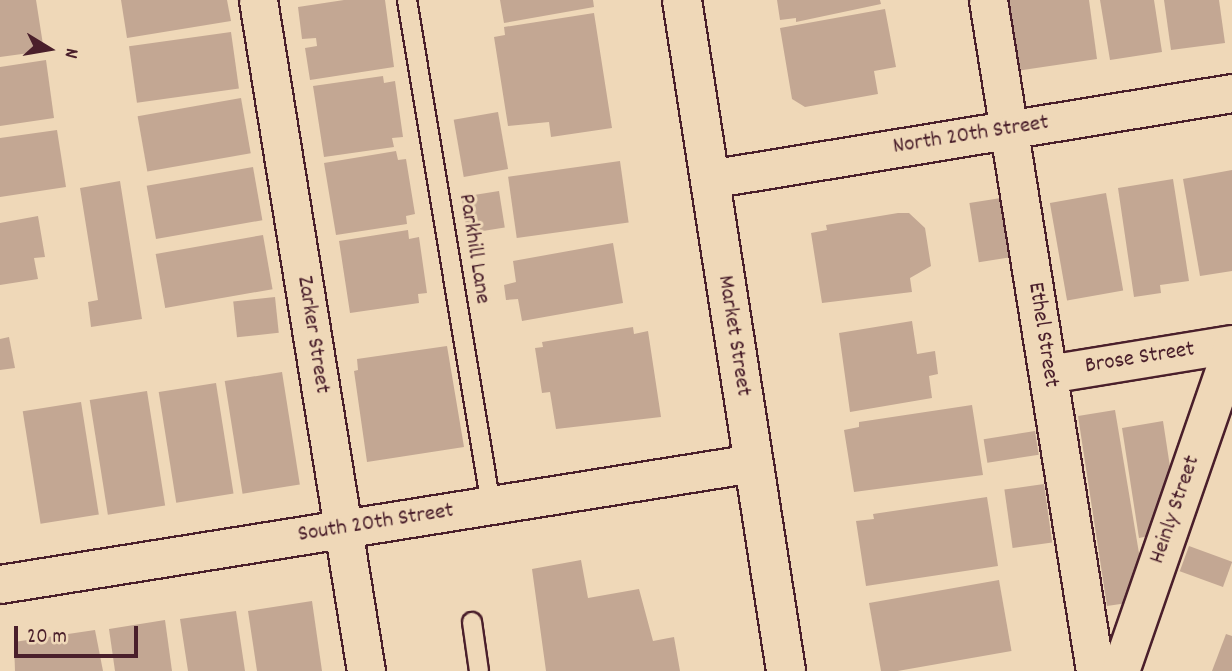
<!DOCTYPE html>
<html>
<head>
<meta charset="utf-8">
<style>
	body { margin:0 }
	#map { position:relative; width:1232px; height:671px; overflow:hidden; background:#efd8b8; font-family:Dekko,sans-serif }
	div>[style] { position:absolute }
	[style*='--x'] { left:calc(var(--x)*1px); top:calc(var(--y)*1px); width:calc(var(--w)*1px); rotate:calc(var(--a)*1deg) }
	.building>* { inset:0; background:#c3a793; transform-origin:0 0 }
	.roads { filter:drop-shadow(2px 0 #4a1f2b) drop-shadow(-2px 0 #4a1f2b) drop-shadow(0 2px #4a1f2b) drop-shadow(0 -2px #4a1f2b) }
	.lane>* { height:18px; margin:-9px; padding:0 9px; transform-origin:9px; border-radius:9px; background:#efd8b8 }
	.street>* { height:37px; margin:-18.5px; padding:0 18.5px; transform-origin:18.5px; border-radius:18.5px; background:#efd8b8 }
	.primary>* { height:38px; margin:-19px; padding:0 19px; transform-origin:19px; border-radius:19px; background:#efd8b8 }
	span { translate:-50% -50%; white-space:nowrap; text-align:center; line-height:1.15; -webkit-text-stroke:6px #efd8b8; paint-order:stroke }
	.street-label { font-size:23px; color:#4a1f2b }
	.north { position:absolute; left:14px; top:14px; width:70px; height:70px; -webkit-text-stroke:5px #efd8b8; paint-order:stroke; rotate:101deg; font-size:19px; font-weight:700; line-height:28px; text-align:center; color:#4a1f2b }
	.north::after { content:''; display:block; margin:auto; width:24px; height:32px; background:#4a1f2b; clip-path:polygon(50% 0,100% 100%,50% 72%,0 100%) }
	.scale { position:absolute; left:14px; top:626px; width:124px; height:32px; box-sizing:border-box; border:4px solid #4a1f2b; border-top:0; padding-left:9px; font-size:21px; line-height:24px; white-space:nowrap; color:#4a1f2b; -webkit-text-stroke:5px #efd8b8; paint-order:stroke }
</style>
</head>
<body>
<div id="map">
	<div class="building">
		<i style="clip-path:polygon(0 0,36px 0,44px 51px,0 57px)"></i>
		<i style="clip-path:polygon(121px 0,227px 0,231px 21px,127px 38px)"></i>
		<i style="clip-path:polygon(344px 0,385px 0,394px 67px,310px 80px,305px 48px,317px 46px,316px 38px,302px 39px,298px 7px)"></i>
		<i style="clip-path:polygon(500px 0,593px 0,594px 7px,504px 23px)"></i>
		<i style="clip-path:polygon(777px 0,880px 0,881px 4px,796px 22px,796px 18px,780px 20px)"></i>
		<i style="clip-path:polygon(1005px 0,1089px 0,1097px 59px,1016px 71px)"></i>
		<i style="clip-path:polygon(1100px 0,1154px 0,1162px 52px,1110px 60px)"></i>
		<i style="clip-path:polygon(1164px 0,1219px 0,1225px 43px,1171px 50px)"></i>
		<i style="clip-path:polygon(885px 9px,896px 67px,874px 71px,878px 94px,805px 107px,792px 99px,780px 28px)"></i>
		<i style="clip-path:polygon(594px 13px,612px 128px,551px 137px,549px 122px,508px 126px,494px 37px,505px 35px,504px 27px)"></i>
		<i style="left:231px;top:32px;width:57px;height:103px;rotate:82deg"></i>
		<i style="clip-path:polygon(46px 60px,54px 118px,0 126px,0 67px)"></i>
		<i style="clip-path:polygon(383px 76px,384px 83px,395px 81px,403px 137px,392px 138px,394px 147px,324px 157px,313px 86px)"></i>
		<i style="left:241px;top:98px;width:56px;height:105px;rotate:80deg"></i>
		<i style="left:498px;top:112px;width:58px;height:45px;rotate:80deg"></i>
		<i style="clip-path:polygon(57px 130px,66px 187px,0 197px,0 138px)"></i>
		<i style="clip-path:polygon(396px 151px,398px 160px,406px 159px,415px 214px,406px 216px,407px 224px,336px 235px,324px 163px)"></i>
		<i style="left:620px;top:161px;width:62px;height:113px;rotate:82deg"></i>
		<i style="left:253px;top:167px;width:54px;height:108px;rotate:80deg"></i>
		<i style="clip-path:polygon(1232px 170px,1232px 271px,1200px 276px,1183px 179px)"></i>
		<i style="clip-path:polygon(1173px 179px,1189px 281px,1160px 285px,1161px 293px,1134px 297px,1118px 188px)"></i>
		<i style="clip-path:polygon(120px 181px,142px 319px,91px 327px,88px 302px,98px 300px,80px 188px)"></i>
		<i style="left:499px;top:191px;width:37px;height:38px;rotate:81deg"></i>
		<i style="left:1106px;top:193px;width:99px;height:57px;rotate:80deg"></i>
		<i style="left:1001px;top:198px;width:60px;height:32px;rotate:81deg"></i>
		<i style="clip-path:polygon(898px 213px,909px 213px,925px 228px,931px 266px,910px 278px,912px 292px,822px 303px,811px 233px,827px 230px,826px 225px)"></i>
		<i style="clip-path:polygon(38px 216px,45px 257px,34px 258px,38px 279px,0 285px,0 223px)"></i>
		<i style="clip-path:polygon(408px 230px,409px 239px,419px 237px,427px 293px,418px 294px,419px 303px,350px 313px,339px 241px)"></i>
		<i style="left:263px;top:235px;width:55px;height:109px;rotate:80deg"></i>
		<i style="clip-path:polygon(613px 243px,623px 303px,522px 321px,518px 299px,506px 300px,504px 285px,516px 282px,513px 261px)"></i>
		<i style="left:275px;top:297px;width:36px;height:42px;rotate:84deg"></i>
		<i style="clip-path:polygon(912px 321px,917px 354px,935px 351px,938px 374px,929px 376px,932px 398px,850px 412px,839px 333px)"></i>
		<i style="clip-path:polygon(633px 327px,634px 334px,648px 331px,661px 417px,556px 429px,550px 392px,542px 393px,535px 348px,543px 347px,542px 342px)"></i>
		<i style="clip-path:polygon(9px 337px,15px 368px,0 370px,0 339px)"></i>
		<i style="clip-path:polygon(447px 346px,464px 447px,367px 462px,354px 371px,358px 370px,357px 359px)"></i>
		<i style="left:282px;top:372px;width:114px;height:58px;rotate:81deg"></i>
		<i style="left:216px;top:383px;width:112px;height:58px;rotate:81deg"></i>
		<i style="left:147px;top:391px;width:116px;height:58px;rotate:81deg"></i>
		<i style="left:81px;top:402px;width:114px;height:59px;rotate:81deg"></i>
		<i style="clip-path:polygon(972px 405px,983px 475px,854px 492px,844px 430px,859px 427px,859px 422px)"></i>
		<i style="clip-path:polygon(1115px 410px,1143px 577px,1134px 602px,1107px 606px,1078px 416px)"></i>
		<i style="clip-path:polygon(1163px 421px,1174px 493px,1159px 534px,1139px 538px,1122px 428px)"></i>
		<i style="left:1035px;top:431px;width:24px;height:52px;rotate:81deg"></i>
		<i style="left:1044px;top:484px;width:59px;height:40px;rotate:82deg"></i>
		<i style="clip-path:polygon(987px 497px,998px 566px,866px 586px,856px 521px,874px 519px,873px 514px)"></i>
		<i style="left:1189px;top:546px;width:46px;height:27px;rotate:20deg"></i>
		<i style="clip-path:polygon(581px 560px,588px 598px,639px 589px,653px 641px,674px 637px,680px 671px,546px 671px,532px 569px)"></i>
		<i style="left:999px;top:580px;width:72px;height:132px;rotate:80deg"></i>
		<i style="clip-path:polygon(312px 601px,322px 671px,257px 671px,248px 611px)"></i>
		<i style="clip-path:polygon(236px 611px,245px 671px,188px 671px,180px 619px)"></i>
		<i style="clip-path:polygon(165px 620px,172px 671px,115px 671px,109px 629px)"></i>
		<i style="clip-path:polygon(95px 630px,103px 671px,15px 671px,14px 642px)"></i>
		<i style="clip-path:polygon(1226px 634px,1232px 636px,1232px 671px,1212px 671px)"></i>
	</div>
	<div class="roads">
		<div class="lane">
			<i style="--x:407;--y:0;--w:512;--a:80.56"></i>
			<i style="--x:472;--y:622;--w:49;--a:81.9"></i>
		</div>
		<div class="street">
			<i style="--x:258;--y:0;--w:680;--a:80.86"></i>
			<i style="--x:988;--y:0;--w:679;--a:80.94"></i>
			<i style="--x:709;--y:179;--w:530;--a:-9.34"></i>
			<i style="--x:1048;--y:374;--w:186;--a:-9.3"></i>
			<i style="--x:0;--y:584;--w:763;--a:-9.13"></i>
			<i style="--x:1120;--y:671;--w:342;--a:-70.9"></i>
		</div>
		<div class="primary">
			<i style="--x:682;--y:0;--w:679;--a:81.19"></i>
		</div>
	</div>
	<div class="street-label">
		<span style="left:971px;top:136px;rotate:-9deg">North 20th Street</span>
		<span style="left:473px;top:249px;rotate:81deg">Parkhill Lane</span>
		<span style="left:312px;top:335px;rotate:81deg">Zarker Street</span>
		<span style="left:1042px;top:335px;rotate:81deg">Ethel Street</span>
		<span style="left:733px;top:336px;rotate:81deg">Market Street</span>
		<span style="left:1140px;top:359px;rotate:-9deg">Brose Street</span>
		<span style="left:1176px;top:510px;rotate:-71deg">Heinly Street</span>
		<span style="left:376px;top:524px;rotate:-9deg">South 20th Street</span>
	</div>
	<div class="north">N</div>
	<div class="scale">20 m</div>
</div>
</body>
</html>
